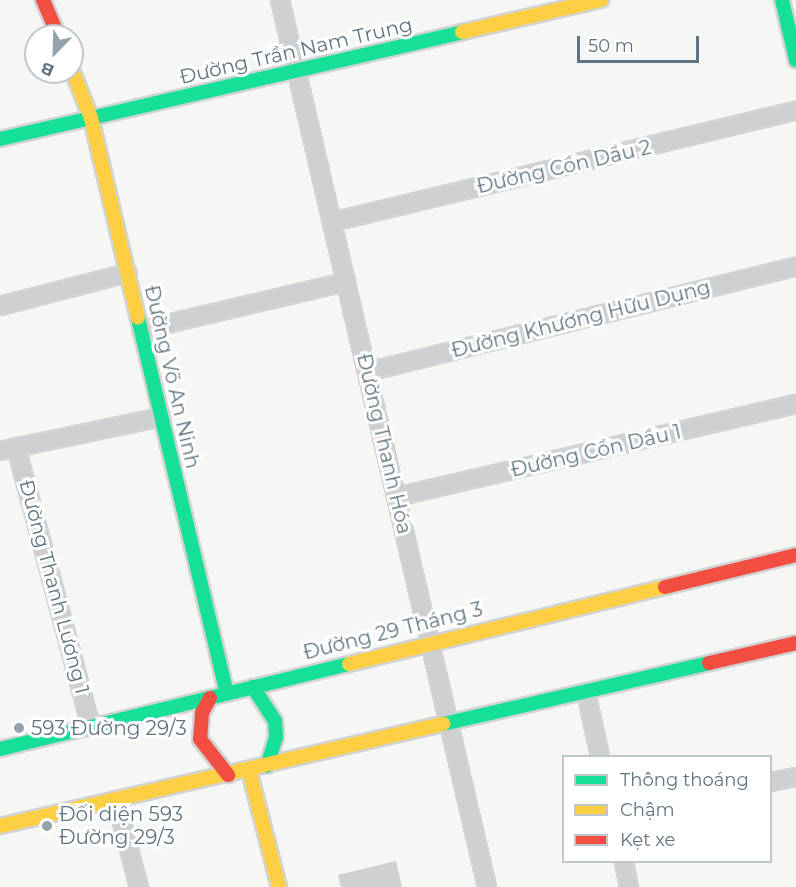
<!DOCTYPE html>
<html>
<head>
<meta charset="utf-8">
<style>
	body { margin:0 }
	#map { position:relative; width:796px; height:887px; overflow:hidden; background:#f6f6f5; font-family:Montserrat,sans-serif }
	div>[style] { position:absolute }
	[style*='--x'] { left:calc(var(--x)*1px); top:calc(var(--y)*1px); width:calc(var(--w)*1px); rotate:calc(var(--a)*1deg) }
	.building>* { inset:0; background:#ced0d1 }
	.roads { filter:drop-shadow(2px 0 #d2d4d4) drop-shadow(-2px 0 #d2d4d4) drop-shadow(0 2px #d2d4d4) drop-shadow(0 -2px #d2d4d4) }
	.street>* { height:16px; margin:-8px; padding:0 8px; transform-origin:8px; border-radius:8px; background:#cecfd0 }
	.fast>* { height:14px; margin:-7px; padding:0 7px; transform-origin:7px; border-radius:7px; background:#16e098 }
	.slow>* { height:14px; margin:-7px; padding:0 7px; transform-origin:7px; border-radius:7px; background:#ffcf43 }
	.jam>* { height:14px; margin:-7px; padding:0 7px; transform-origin:7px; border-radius:7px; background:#f24e42 }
	.dots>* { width:16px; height:16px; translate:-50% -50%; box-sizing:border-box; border:3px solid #fff; border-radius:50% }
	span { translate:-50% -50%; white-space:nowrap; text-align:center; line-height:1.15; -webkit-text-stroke:6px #fff; paint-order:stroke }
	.street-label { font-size:20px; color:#607581 }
	.poi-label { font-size:20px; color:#607581 }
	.left { translate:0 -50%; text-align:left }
	.legend { position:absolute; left:562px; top:755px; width:210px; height:108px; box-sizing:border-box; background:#fff; border:2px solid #bfc8cd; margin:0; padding:8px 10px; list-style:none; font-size:18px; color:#607581 }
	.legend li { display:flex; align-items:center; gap:12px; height:30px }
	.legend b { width:30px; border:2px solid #bfc8cd }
	.north { position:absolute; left:24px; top:24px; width:60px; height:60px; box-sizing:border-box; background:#fff; border:2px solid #bfc8cd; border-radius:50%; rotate:203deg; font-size:16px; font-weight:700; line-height:24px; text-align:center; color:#607581 }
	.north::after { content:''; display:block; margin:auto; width:21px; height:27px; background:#94a2aa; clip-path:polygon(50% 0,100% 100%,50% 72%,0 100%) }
	.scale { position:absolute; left:577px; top:36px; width:122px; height:27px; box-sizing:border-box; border:3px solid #607581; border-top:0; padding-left:8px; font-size:18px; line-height:21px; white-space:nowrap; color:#607581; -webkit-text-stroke:4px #fff; paint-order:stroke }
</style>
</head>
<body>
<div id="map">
	<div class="building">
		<i style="clip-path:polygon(396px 861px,402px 887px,341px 887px,338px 875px)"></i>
	</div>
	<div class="roads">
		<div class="street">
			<i style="--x:280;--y:0;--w:911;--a:76.86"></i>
			<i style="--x:332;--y:222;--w:477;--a:-13.5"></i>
			<i style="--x:0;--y:306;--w:132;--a:-14.5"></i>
			<i style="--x:141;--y:330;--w:211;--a:-13.2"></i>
			<i style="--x:367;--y:372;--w:442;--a:-13.8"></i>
			<i style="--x:16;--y:447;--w:290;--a:75"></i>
			<i style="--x:0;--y:451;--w:165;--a:-11.9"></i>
			<i style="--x:396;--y:497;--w:411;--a:-13.1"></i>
			<i style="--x:586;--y:692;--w:66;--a:77.7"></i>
			<i style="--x:770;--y:782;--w:26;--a:-11"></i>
			<i style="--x:116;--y:800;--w:90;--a:75.2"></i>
			<i style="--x:624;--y:862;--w:25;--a:79"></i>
		</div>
		<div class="fast">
			<i style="--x:782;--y:0;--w:62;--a:76.9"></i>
			<i style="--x:0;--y:139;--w:474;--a:-13"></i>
			<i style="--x:138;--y:318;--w:386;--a:76.7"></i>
			<i style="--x:253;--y:687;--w:40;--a:57.1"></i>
			<i style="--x:275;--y:721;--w:16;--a:86"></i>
			<i style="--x:276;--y:737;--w:30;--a:107"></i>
			<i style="--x:443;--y:724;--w:273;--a:-12.9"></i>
			<i style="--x:0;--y:749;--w:359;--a:-13.7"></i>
		</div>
		<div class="slow">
			<i style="--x:462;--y:32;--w:143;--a:-13"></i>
			<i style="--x:72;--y:70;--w:52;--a:68.4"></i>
			<i style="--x:91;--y:118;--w:205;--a:76.8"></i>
			<i style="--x:349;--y:664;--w:325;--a:-13.7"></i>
			<i style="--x:249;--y:770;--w:121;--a:75.6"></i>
			<i style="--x:0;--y:826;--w:455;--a:-13"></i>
		</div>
		<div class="jam">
			<i style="--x:43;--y:0;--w:39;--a:67"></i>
			<i style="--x:665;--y:587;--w:135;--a:-13.7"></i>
			<i style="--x:709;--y:663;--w:89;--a:-12.9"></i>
			<i style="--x:210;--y:698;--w:17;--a:118"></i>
			<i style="--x:202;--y:713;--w:26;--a:94"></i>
			<i style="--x:200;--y:739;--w:46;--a:52.1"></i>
		</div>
	</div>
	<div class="dots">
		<i style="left:19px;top:728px;background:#94a2aa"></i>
		<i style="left:47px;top:826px;background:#94a2aa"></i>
	</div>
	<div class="street-label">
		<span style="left:296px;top:51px;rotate:-13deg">Đường Trần Nam Trung</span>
		<span style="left:564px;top:167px;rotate:-13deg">Đường Cồn Dầu 2</span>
		<span style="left:581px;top:319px;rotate:-14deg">Đường Khương Hữu Dụng</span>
		<span style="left:172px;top:377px;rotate:77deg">Đường Võ An Ninh</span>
		<span style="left:384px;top:444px;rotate:77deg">Đường Thanh Hóa</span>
		<span style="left:596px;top:451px;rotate:-13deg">Đường Cồn Dầu 1</span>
		<span style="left:54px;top:587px;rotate:75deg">Đường Thanh Lương 1</span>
		<span style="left:393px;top:631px;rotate:-14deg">Đường 29 Tháng 3</span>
	</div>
	<div class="poi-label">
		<span class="left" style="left:31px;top:728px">593 Đường 29/3</span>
		<span class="left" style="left:59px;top:826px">Đối diện 593<br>Đường 29/3</span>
	</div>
	<ul class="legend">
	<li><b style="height:8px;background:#16e098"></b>Thông thoáng</li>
	<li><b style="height:8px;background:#ffcf43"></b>Chậm</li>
	<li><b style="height:8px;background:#f24e42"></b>Kẹt xe</li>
	</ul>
	<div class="north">B</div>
	<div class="scale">50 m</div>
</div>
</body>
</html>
